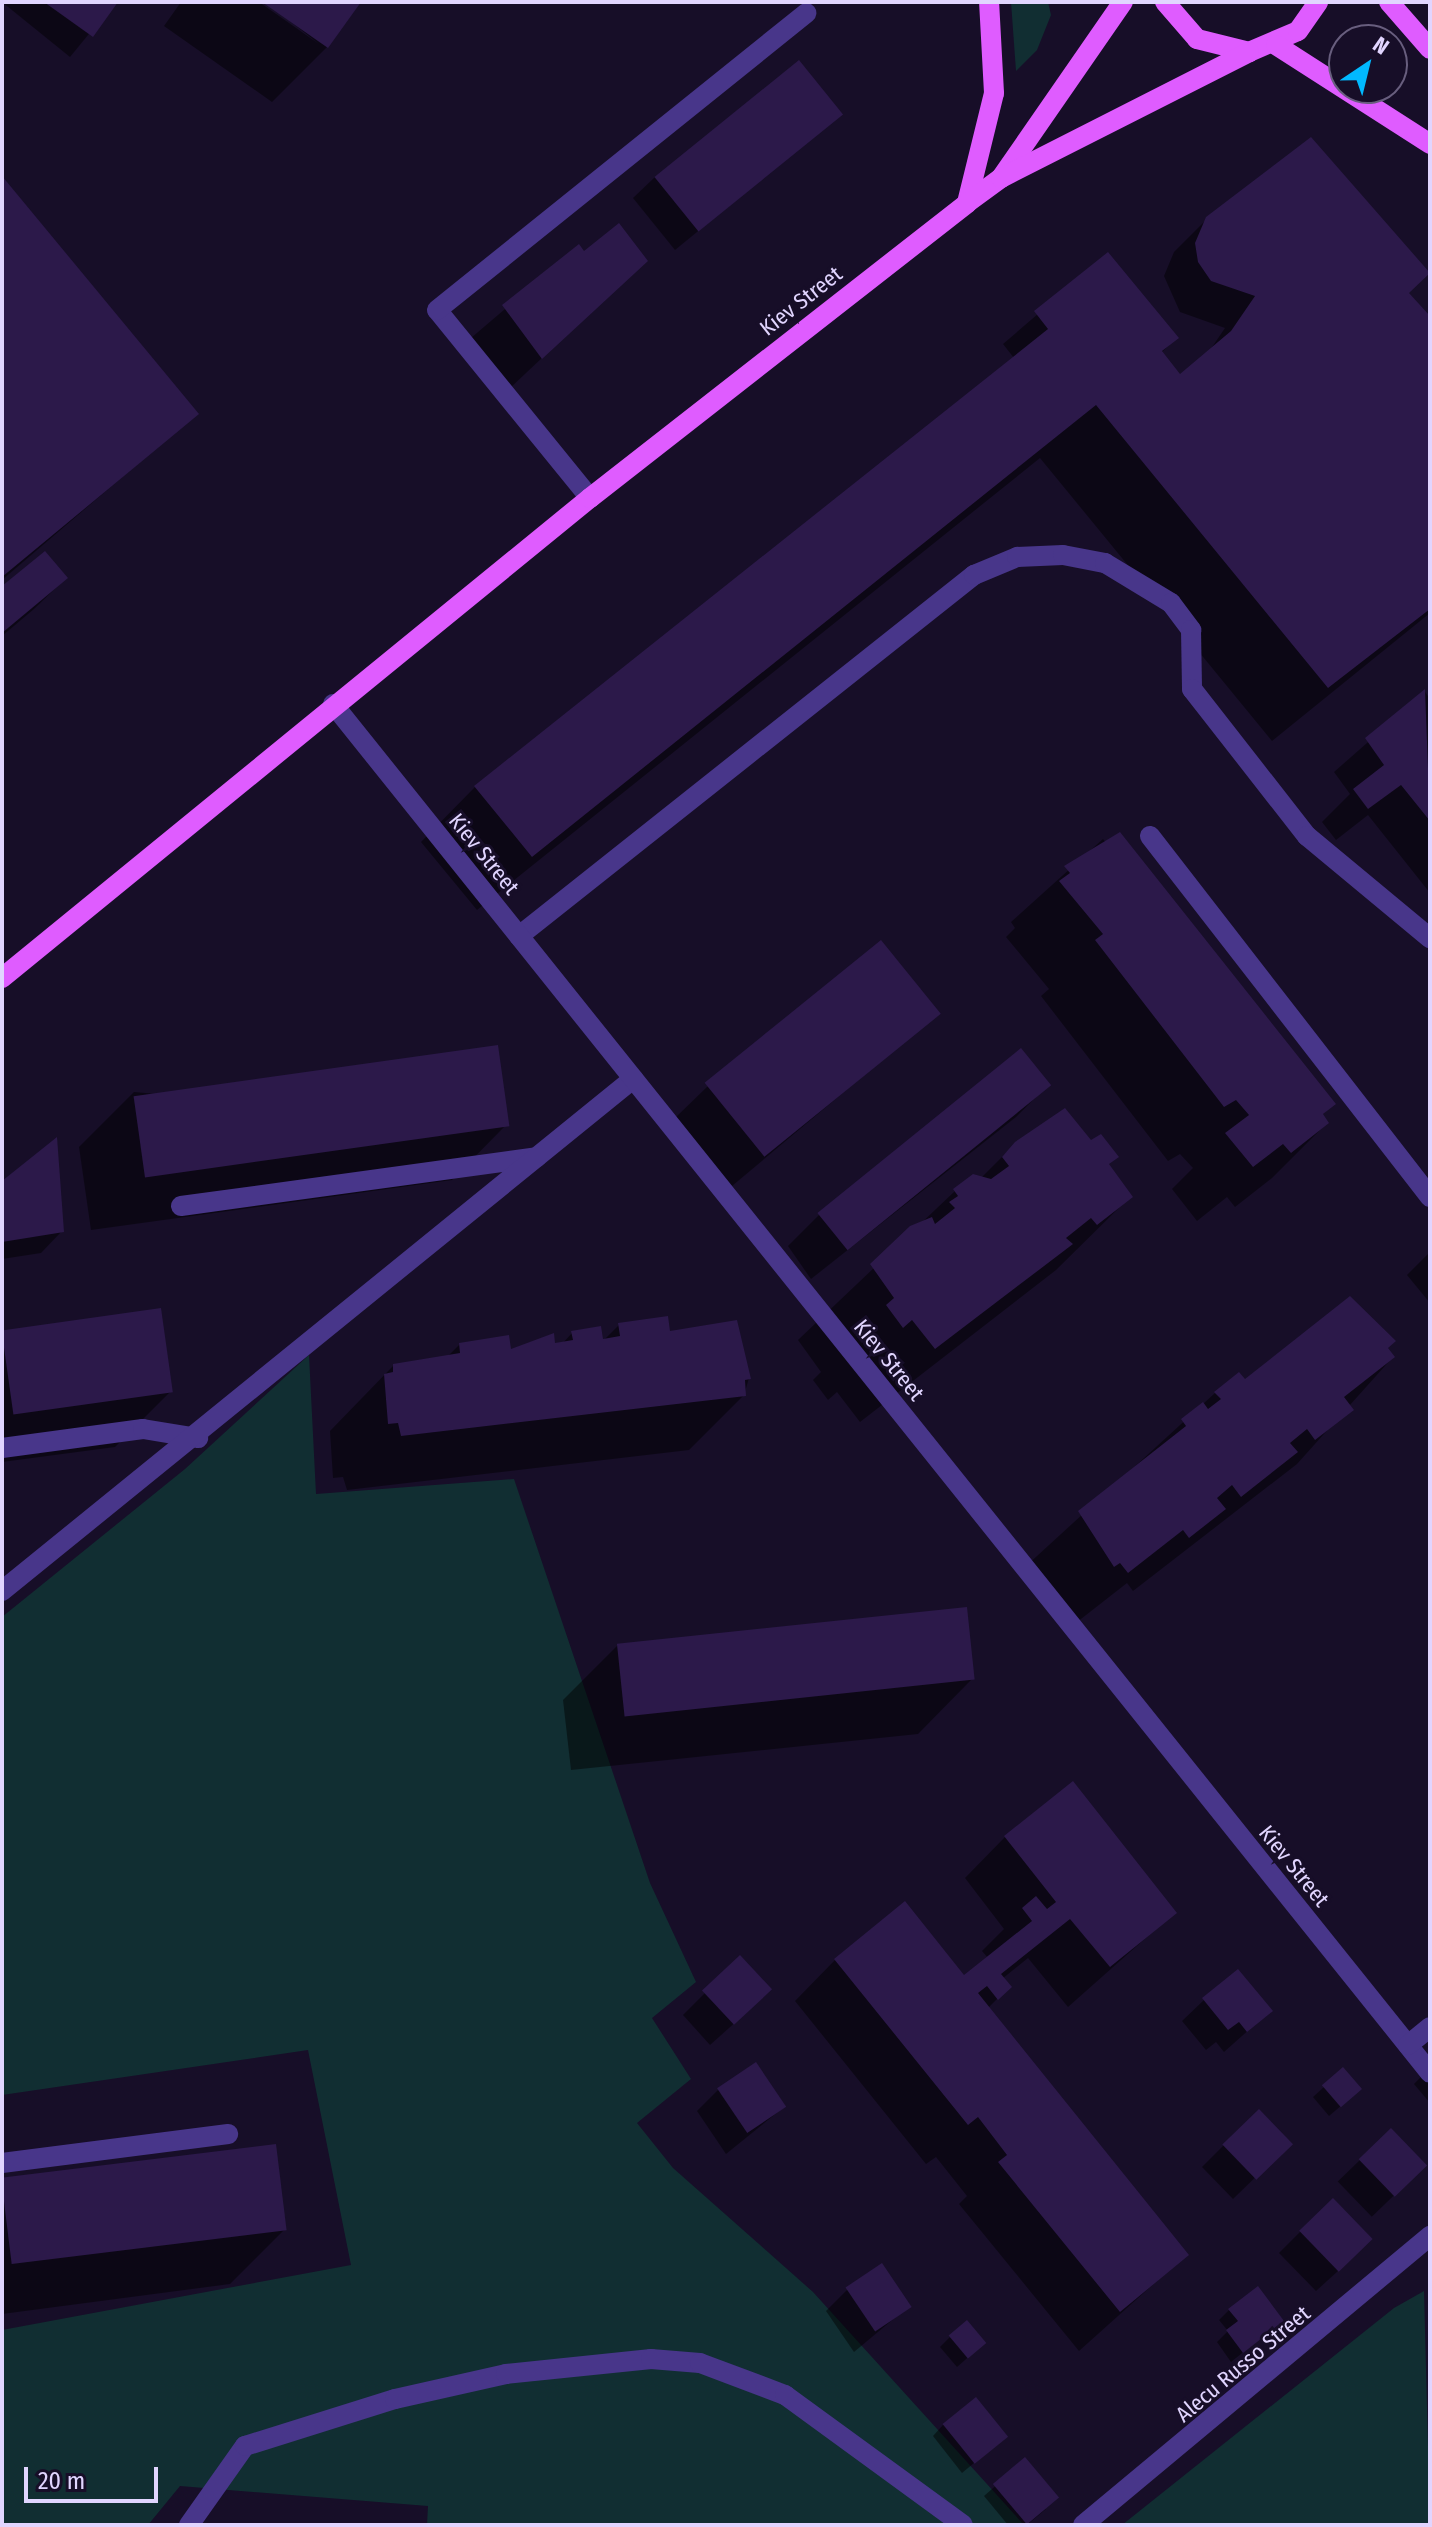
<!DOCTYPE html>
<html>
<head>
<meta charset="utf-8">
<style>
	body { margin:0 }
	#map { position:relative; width:1432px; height:2527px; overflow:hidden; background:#170e28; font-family:"Fira Sans Condensed",sans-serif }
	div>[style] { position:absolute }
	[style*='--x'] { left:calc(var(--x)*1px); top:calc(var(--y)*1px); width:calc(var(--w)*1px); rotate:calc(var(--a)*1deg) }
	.green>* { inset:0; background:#112e32 }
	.shadow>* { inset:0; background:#0007; transform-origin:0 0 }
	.building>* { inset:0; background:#2c194a; transform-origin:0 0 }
	.service>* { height:20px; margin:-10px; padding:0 10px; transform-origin:10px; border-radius:10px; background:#48368a }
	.minor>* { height:20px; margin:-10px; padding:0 10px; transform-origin:10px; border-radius:10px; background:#48368a }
	.primary>* { height:20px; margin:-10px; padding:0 10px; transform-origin:10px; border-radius:10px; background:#df5cff }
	span { translate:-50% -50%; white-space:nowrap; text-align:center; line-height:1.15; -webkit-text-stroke:6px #170e28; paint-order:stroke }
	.street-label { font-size:22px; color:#e1d5ff }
	.frame { position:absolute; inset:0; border:4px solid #e1d5ff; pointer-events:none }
	.north { position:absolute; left:1328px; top:24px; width:80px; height:80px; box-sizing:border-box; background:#170e28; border:2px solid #685e7e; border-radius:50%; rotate:35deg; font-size:22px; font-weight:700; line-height:32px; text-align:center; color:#e1d5ff }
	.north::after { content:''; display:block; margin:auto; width:28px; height:36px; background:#01b9ff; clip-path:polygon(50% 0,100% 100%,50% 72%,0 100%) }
	.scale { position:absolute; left:24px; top:2467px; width:134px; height:36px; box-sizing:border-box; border:4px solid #e1d5ff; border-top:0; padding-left:10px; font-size:24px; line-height:28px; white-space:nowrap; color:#e1d5ff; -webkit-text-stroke:6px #170e28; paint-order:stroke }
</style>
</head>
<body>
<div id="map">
	<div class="green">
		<i style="clip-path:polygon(1011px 2px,1048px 2px,1051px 15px,1037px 50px,1016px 71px)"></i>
		<i style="clip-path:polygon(309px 1355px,316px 1494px,514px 1479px,650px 1883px,696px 1982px,652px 2018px,691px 2079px,637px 2123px,673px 2168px,813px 2292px,1024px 2525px,427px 2525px,428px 2506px,180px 2486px,148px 2525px,2px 2525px,2px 2330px,351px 2265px,308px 2050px,2px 2095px,2px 1617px,185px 1469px)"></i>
		<i style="clip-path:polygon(1424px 2291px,1430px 2525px,1122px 2525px,1394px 2308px)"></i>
	</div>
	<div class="shadow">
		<i style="clip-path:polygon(2px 2px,115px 2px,70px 57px)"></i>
		<i style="clip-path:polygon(181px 2px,259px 2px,319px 44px,266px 2px,358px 2px,327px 47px,272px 102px,164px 26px)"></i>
		<i style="clip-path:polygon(840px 115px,675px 250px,633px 198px,655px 177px)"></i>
		<i style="clip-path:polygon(2px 180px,196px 414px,2px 580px)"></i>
		<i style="clip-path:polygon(1207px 219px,1407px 294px,1430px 318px,1430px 613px,1272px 741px,1040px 458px,477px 910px,421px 842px,475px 787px,1014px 358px,1003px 344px,1108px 254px,1176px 338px,1161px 353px,1180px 377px,1208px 353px,1225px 328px,1180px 312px,1164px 276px,1174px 252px)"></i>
		<i style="clip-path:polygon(578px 247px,584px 254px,645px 261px,509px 389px,471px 338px)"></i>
		<i style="clip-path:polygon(66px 578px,34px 609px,2px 636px,2px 589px)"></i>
		<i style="clip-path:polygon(1425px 692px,1430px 699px,1430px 893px,1368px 815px,1336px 840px,1322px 822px,1350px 794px,1334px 772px)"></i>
		<i style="clip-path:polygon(1103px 839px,1333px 1104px,1322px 1115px,1327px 1123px,1272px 1178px,1235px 1207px,1227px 1197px,1197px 1221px,1172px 1189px,1193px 1168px,1180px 1154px,1168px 1161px,1041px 996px,1049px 989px,1006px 937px,1015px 928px,1011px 922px)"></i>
		<i style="clip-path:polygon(937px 1014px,732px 1186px,676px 1117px,708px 1086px)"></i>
		<i style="clip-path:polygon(1048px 1085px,1016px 1117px,811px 1279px,788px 1246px,820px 1214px)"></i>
		<i style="clip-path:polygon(134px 1092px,506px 1125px,452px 1180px,91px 1230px,79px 1147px)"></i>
		<i style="clip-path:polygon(1016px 1143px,1091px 1143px,1130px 1197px,1056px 1270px,860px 1422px,837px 1392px,828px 1400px,813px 1380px,821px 1372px,798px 1340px,955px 1191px,981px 1178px)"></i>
		<i style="clip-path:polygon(2px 1183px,62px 1231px,41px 1253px,2px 1259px)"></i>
		<i style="clip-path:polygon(1430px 1252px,1430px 1303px,1407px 1275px)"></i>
		<i style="clip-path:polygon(619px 1325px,668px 1333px,749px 1378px,744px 1395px,689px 1450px,347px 1490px,343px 1477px,333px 1478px,330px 1431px,394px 1365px,447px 1357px,460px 1344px,510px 1351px,562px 1344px,572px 1333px,601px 1343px)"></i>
		<i style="clip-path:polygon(2px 1332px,170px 1392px,115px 1447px,2px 1462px)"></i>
		<i style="clip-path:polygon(1386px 1348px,1393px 1357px,1297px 1464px,1133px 1591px,1127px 1583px,1072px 1626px,1025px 1567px,1215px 1393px)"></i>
		<i style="clip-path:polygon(618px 1645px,972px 1679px,918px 1734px,571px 1770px,563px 1700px)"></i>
		<i style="clip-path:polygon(1005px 1837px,1174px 1913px,1068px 2007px,1028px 1958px,1002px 1979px,1009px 1987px,988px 2008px,1186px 2255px,1079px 2351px,959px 2204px,967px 2196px,936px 2157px,926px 2164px,795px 2001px,835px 1960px,964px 1978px,988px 1958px,982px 1951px,1004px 1929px,965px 1878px)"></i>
		<i style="clip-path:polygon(740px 1958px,748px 2011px,710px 2045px,683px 2015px)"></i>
		<i style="clip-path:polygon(1204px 2000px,1270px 2011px,1224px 2052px,1216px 2042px,1206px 2050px,1182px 2021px)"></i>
		<i style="clip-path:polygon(1430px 2068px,1430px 2103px,1414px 2084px)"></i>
		<i style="clip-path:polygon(1324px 2087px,1349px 2099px,1329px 2116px,1313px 2097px)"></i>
		<i style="clip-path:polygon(718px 2090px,784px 2107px,726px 2154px,697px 2111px)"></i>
		<i style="left:1391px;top:2130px;width:49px;height:74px;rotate:46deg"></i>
		<i style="clip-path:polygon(1224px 2145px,1268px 2165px,1233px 2199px,1202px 2167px)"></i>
		<i style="clip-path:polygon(2px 2184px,285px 2229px,230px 2284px,2px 2314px)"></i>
		<i style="clip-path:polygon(1301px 2231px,1349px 2261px,1316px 2291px,1279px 2253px)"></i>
		<i style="clip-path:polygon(847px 2290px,909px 2306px,854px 2352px,826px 2311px)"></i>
		<i style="clip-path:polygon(1229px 2310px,1282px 2321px,1231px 2362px,1217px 2342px,1228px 2331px,1219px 2320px)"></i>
		<i style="clip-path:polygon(950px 2337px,973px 2353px,957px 2367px,940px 2347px)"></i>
		<i style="clip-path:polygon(943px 2425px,1005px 2437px,962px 2473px,933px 2436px)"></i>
		<i style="clip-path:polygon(1025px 2460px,1046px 2509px,1027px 2525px,1008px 2525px,984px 2496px)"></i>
	</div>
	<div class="building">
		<i style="clip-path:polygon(44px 2px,118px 2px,93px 37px)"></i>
		<i style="clip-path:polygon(262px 2px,361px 2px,328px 48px)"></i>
		<i style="left:799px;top:60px;width:70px;height:186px;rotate:51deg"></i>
		<i style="clip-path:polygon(1311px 137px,1430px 273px,1409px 293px,1430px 316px,1430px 609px,1328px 688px,1096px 405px,532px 857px,474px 786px,1048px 329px,1034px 311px,1108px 252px,1179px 338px,1162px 351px,1180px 374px,1231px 331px,1255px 296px,1211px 281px,1198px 262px,1195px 243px,1206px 217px)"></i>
		<i style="clip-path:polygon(2px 176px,199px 414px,2px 577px)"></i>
		<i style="clip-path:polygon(619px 223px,648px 261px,542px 359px,502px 305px,579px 244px,584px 251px)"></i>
		<i style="clip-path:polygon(45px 551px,68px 578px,2px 633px,2px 586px)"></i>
		<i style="clip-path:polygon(1425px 689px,1430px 821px,1401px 785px,1368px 809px,1353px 789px,1384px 765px,1365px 738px)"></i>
		<i style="clip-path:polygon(1120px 832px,1336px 1104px,1323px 1114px,1329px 1123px,1291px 1153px,1283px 1144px,1253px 1167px,1225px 1133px,1249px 1115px,1236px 1100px,1224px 1107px,1095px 940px,1103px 934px,1059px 881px,1070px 873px,1064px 866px)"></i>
		<i style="left:881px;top:940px;width:95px;height:227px;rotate:51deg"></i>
		<i style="left:498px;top:1045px;width:82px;height:368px;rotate:82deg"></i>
		<i style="left:1021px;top:1048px;width:48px;height:262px;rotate:51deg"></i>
		<i style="clip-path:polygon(1065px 1108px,1091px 1140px,1101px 1134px,1119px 1157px,1109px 1164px,1133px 1197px,1097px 1225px,1091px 1218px,1066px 1238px,1073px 1244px,935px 1349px,912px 1320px,903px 1328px,886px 1305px,894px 1298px,870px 1264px,910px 1226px,932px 1217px,935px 1224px,955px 1208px,949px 1202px,958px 1196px,953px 1189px,973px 1174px,991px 1179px,1009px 1166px,1002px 1157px,1015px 1142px)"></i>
		<i style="clip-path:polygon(57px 1137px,64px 1232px,2px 1242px,2px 1181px)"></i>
		<i style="clip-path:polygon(1350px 1296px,1396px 1341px,1388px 1348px,1395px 1357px,1344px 1397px,1354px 1410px,1315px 1440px,1307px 1429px,1290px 1443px,1298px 1452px,1241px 1497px,1232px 1485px,1217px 1498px,1226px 1509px,1189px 1538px,1183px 1530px,1128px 1573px,1120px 1563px,1114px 1567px,1078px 1511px,1186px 1426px,1181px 1419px,1203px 1402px,1208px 1409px,1221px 1399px,1214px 1392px,1239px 1372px,1245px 1379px)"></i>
		<i style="left:161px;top:1308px;width:85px;height:161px;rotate:82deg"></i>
		<i style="clip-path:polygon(668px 1316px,670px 1331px,737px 1320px,751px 1379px,745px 1380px,746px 1396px,401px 1436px,398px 1423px,388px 1424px,384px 1374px,393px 1372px,393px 1364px,460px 1353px,459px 1343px,509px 1335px,511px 1349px,554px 1333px,555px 1343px,573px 1340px,571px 1331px,601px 1326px,603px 1339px,620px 1336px,618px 1323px)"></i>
		<i style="left:967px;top:1607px;width:73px;height:352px;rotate:84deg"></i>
		<i style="clip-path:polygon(1073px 1781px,1177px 1913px,1110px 1967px,1070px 1919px,1001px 1974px,1012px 1987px,998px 2000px,987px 1986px,978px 1993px,1189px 2255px,1120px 2312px,998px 2162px,1007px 2155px,978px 2117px,968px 2125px,834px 1959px,905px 1901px,964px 1975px,1032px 1921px,1022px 1908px,1036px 1896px,1047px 1909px,1056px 1902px,1004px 1836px)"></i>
		<i style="left:740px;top:1955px;width:47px;height:52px;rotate:47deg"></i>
		<i style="clip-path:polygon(1238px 1969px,1273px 2011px,1247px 2032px,1239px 2022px,1228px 2030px,1202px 1998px)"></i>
		<i style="left:756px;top:2062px;width:54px;height:47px;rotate:56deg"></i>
		<i style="left:1343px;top:2067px;width:29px;height:28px;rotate:49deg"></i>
		<i style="left:1259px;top:2109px;width:49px;height:51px;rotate:46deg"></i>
		<i style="left:1391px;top:2128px;width:52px;height:45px;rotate:46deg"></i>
		<i style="left:276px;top:2144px;width:87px;height:277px;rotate:83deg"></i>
		<i style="left:1333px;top:2198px;width:57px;height:47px;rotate:46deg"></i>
		<i style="left:882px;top:2263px;width:53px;height:44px;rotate:56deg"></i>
		<i style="clip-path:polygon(1258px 2286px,1284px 2321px,1243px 2353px,1226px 2330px,1238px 2321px,1228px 2309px)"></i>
		<i style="left:967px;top:2320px;width:30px;height:24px;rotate:50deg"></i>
		<i style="left:976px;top:2397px;width:51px;height:43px;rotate:51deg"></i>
		<i style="left:1025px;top:2457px;width:53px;height:42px;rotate:50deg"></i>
	</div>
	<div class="service">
		<i style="--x:590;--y:498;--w:242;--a:-129.1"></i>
		<i style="--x:437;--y:310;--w:474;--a:-38.8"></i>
		<i style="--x:1150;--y:836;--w:457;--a:52.2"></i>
		<i style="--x:519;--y:936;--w:581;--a:-38.43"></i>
		<i style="--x:974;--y:575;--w:47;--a:-22.7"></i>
		<i style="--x:1017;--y:557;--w:46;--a:-2.5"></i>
		<i style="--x:1063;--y:555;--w:43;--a:10.8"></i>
		<i style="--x:1105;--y:563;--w:77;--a:31.2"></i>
		<i style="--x:1171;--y:603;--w:34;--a:53"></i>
		<i style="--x:1191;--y:630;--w:59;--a:89"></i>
		<i style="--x:1192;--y:689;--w:187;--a:52"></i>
		<i style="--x:1307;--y:836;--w:160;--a:39.7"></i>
		<i style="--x:181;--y:1206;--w:359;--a:-7.8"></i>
		<i style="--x:2;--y:1448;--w:142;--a:-7.7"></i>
		<i style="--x:143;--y:1429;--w:56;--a:9.3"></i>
		<i style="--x:2;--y:1591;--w:813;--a:-39.06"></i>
		<i style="--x:2;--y:2163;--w:228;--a:-7.3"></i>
		<i style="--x:189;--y:2525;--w:97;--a:-54.7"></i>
		<i style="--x:245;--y:2446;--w:157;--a:-17.4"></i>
		<i style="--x:395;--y:2399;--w:114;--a:-12.7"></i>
		<i style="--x:506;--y:2374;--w:146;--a:-5.9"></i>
		<i style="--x:651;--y:2359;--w:49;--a:4.7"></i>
		<i style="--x:700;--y:2363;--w:91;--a:20.6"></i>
		<i style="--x:785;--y:2395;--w:220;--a:36.1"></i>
	</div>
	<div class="minor">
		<i style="--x:333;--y:704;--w:1754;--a:51.29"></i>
		<i style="--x:1408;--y:2045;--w:28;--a:-39"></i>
		<i style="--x:1083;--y:2525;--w:452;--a:-39.8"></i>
	</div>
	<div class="primary">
		<i style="--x:1165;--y:2;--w:49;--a:49.1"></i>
		<i style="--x:1197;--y:39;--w:54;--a:14"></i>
		<i style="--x:1249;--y:52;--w:53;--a:-23.2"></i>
		<i style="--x:1298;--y:31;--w:35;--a:-55"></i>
		<i style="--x:1389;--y:2;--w:62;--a:48.9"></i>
		<i style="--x:1276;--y:45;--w:183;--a:32.7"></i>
		<i style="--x:1001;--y:178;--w:214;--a:-55.3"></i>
		<i style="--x:967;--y:203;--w:113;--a:-76.2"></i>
		<i style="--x:994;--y:93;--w:91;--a:-93.1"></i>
		<i style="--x:2;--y:978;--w:759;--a:-39.23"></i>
		<i style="--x:590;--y:498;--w:479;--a:-38"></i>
		<i style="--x:967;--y:203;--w:42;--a:-36.3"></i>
		<i style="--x:1001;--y:178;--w:278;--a:-26.9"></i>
	</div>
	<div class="street-label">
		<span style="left:801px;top:301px;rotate:-38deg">Kiev Street</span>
		<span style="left:484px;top:854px;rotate:51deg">Kiev Street</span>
		<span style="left:889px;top:1360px;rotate:51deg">Kiev Street</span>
		<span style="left:1294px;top:1866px;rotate:51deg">Kiev Street</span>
		<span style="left:1243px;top:2364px;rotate:-40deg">Alecu Russo Street</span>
	</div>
	<div class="frame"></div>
	<div class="north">N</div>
	<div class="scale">20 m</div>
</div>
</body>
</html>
